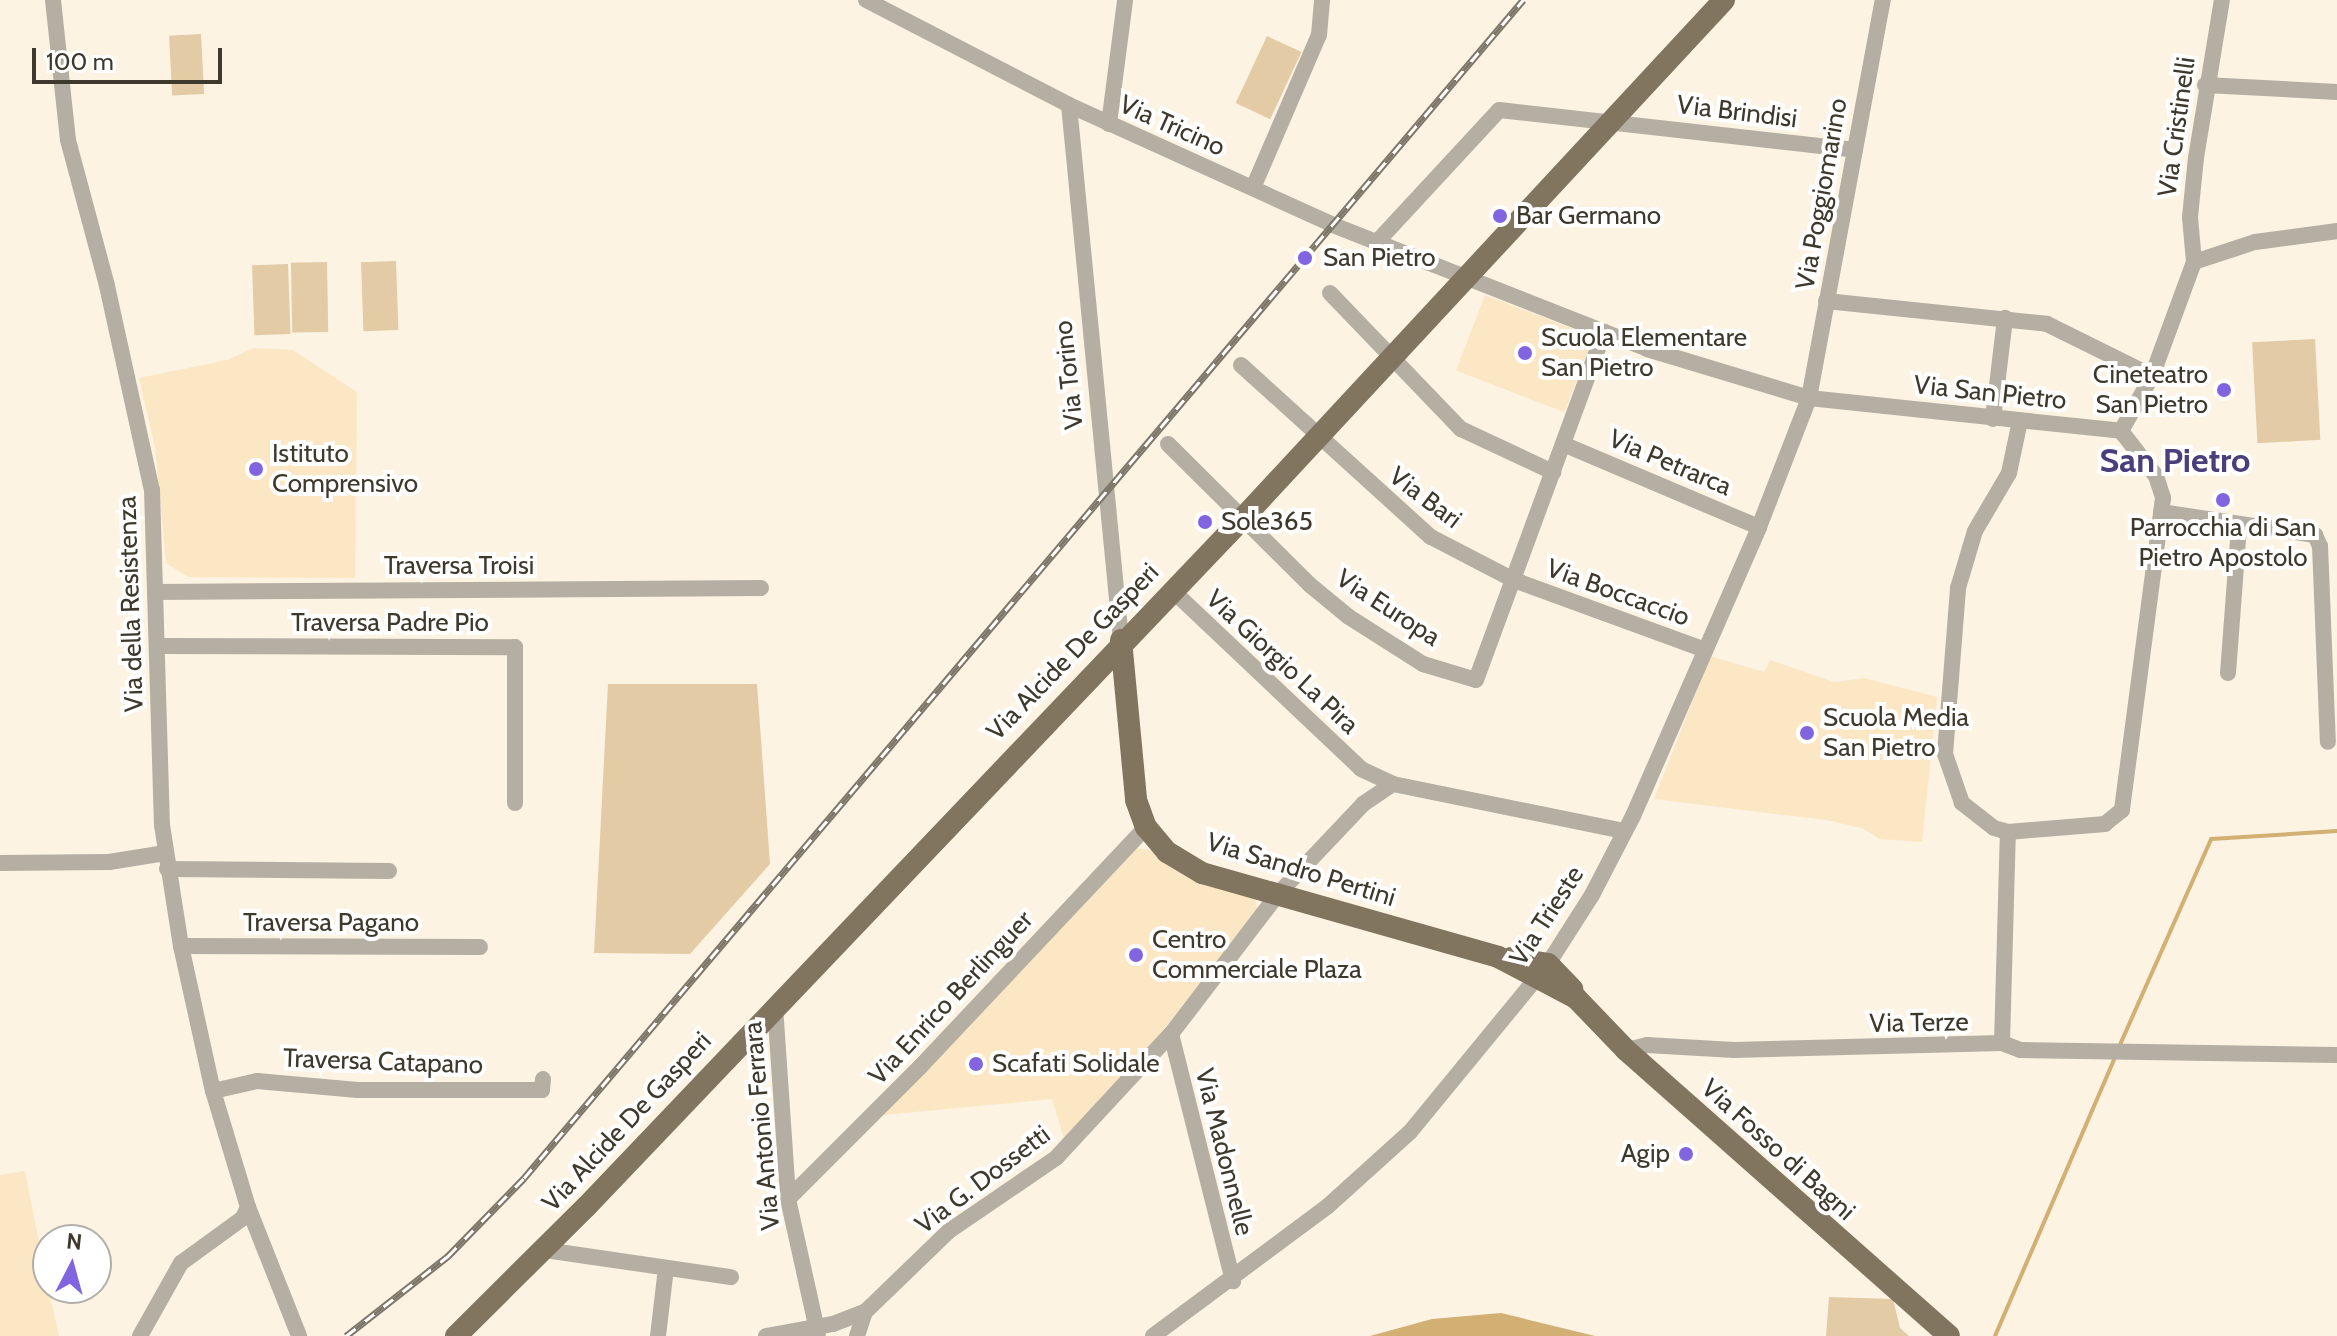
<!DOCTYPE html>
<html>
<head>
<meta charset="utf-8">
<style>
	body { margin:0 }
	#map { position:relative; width:2337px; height:1336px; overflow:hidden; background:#fcf3e2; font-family:Cabin,sans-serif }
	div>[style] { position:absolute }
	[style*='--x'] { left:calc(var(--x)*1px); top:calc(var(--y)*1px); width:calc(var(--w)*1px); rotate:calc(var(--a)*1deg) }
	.built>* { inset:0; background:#fce7c5; transform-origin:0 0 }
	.green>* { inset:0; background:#e2cba5; transform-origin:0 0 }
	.water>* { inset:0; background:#d2af73 }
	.stream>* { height:4px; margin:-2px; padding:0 2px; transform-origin:2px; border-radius:2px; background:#d2af73 }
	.minor>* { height:16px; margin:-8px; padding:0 8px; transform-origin:8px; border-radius:8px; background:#b5aea3 }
	.major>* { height:22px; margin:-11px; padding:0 11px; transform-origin:11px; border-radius:11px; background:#817560 }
	.rail>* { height:7px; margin-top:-3.5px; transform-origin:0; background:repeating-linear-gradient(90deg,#fff 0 12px,#7d7669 0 24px); box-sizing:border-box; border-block:2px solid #7d7669 }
	.dots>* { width:22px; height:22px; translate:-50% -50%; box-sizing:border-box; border:4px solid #fff; border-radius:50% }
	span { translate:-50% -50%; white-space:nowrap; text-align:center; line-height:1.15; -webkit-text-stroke:8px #fff; paint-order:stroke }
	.street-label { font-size:26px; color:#3e382d }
	.poi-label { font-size:26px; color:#3e382d }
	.left { translate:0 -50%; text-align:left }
	.right { translate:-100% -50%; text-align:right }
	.district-label { font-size:34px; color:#4a3e7b; font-weight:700 }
	.north { position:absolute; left:32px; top:1224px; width:80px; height:80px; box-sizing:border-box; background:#fff; border:2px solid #b2afab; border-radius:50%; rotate:6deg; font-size:22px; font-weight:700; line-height:32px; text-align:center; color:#3e382d }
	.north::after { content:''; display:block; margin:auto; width:28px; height:36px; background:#8164df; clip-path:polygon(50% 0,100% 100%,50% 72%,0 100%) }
	.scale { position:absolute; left:32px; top:48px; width:190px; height:36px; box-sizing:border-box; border:4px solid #3e382d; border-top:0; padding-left:10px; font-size:24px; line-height:28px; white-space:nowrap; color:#3e382d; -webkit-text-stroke:6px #fff; paint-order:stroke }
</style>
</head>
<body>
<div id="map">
	<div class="built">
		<i style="left:1485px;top:295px;width:116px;height:81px;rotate:21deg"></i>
		<i style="clip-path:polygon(254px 348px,293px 350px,357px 392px,355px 578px,188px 577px,166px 563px,155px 447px,139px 378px,227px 360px)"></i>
		<i style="clip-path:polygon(1710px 656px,1764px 672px,1770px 660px,1834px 682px,1864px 678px,1937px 697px,1922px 842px,1880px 839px,1862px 828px,1826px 820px,1654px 799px)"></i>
		<i style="clip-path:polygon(1137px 848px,1151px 850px,1183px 871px,1255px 896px,1257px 909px,1140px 1060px,1065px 1142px,1052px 1099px,883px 1115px)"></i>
		<i style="clip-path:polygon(25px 1171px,48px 1288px,59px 1336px,0 1336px,0 1175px)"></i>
	</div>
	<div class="green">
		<i style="left:201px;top:34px;width:60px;height:32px;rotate:87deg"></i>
		<i style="left:1267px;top:36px;width:38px;height:74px;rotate:25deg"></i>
		<i style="left:396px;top:261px;width:69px;height:35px;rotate:88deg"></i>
		<i style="left:327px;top:262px;width:70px;height:36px;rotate:89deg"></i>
		<i style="left:288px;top:264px;width:70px;height:36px;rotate:88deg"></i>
		<i style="left:2315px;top:339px;width:101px;height:63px;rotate:87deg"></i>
		<i style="clip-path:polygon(608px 684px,757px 684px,770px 864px,690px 954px,594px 953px)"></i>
		<i style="clip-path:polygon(1829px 1297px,1893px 1299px,1900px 1328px,1909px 1336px,1826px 1336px)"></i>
	</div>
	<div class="water">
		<i style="clip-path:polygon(1501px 1313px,1595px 1336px,1370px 1336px,1432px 1319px)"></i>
	</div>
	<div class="stream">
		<i style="--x:2119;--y:1047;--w:227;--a:-66.1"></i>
		<i style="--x:2211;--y:839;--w:126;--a:-3.6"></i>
		<i style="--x:1995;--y:1336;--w:306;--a:-66.7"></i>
	</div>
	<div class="minor">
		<i style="--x:53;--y:0;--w:141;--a:83.9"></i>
		<i style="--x:68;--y:140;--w:151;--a:75"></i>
		<i style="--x:107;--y:286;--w:209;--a:77.6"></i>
		<i style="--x:152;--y:490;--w:335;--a:88.3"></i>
		<i style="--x:162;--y:825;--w:122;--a:81.1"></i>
		<i style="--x:181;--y:946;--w:148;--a:77.6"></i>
		<i style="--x:213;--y:1091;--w:121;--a:73.2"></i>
		<i style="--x:248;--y:1207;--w:139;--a:68.4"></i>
		<i style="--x:866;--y:0;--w:229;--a:27.3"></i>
		<i style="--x:1069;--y:105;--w:290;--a:24.4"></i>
		<i style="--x:1333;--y:225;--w:338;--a:21.5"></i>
		<i style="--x:1647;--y:349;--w:169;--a:16.8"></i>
		<i style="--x:1809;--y:398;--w:314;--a:6"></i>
		<i style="--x:2121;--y:431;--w:57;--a:52.1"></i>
		<i style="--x:2156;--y:476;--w:23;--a:72"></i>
		<i style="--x:2163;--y:498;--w:315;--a:97.5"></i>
		<i style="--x:2122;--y:810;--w:22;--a:141"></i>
		<i style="--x:2105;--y:824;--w:97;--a:175.3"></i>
		<i style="--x:2008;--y:832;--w:15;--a:-164"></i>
		<i style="--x:1994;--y:828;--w:41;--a:-142"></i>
		<i style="--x:1962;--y:803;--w:52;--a:-109.1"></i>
		<i style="--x:1945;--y:754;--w:167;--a:-85.5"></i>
		<i style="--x:1958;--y:588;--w:59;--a:-73.4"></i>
		<i style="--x:1975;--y:531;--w:67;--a:-59.6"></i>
		<i style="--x:2009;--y:473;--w:53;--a:-78.1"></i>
		<i style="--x:2205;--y:85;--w:132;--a:3"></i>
		<i style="--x:1069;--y:105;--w:538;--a:84.45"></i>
		<i style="--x:1109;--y:124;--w:125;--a:-82.6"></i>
		<i style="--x:1253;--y:188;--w:167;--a:-66.7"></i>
		<i style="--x:1319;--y:35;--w:35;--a:-85"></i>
		<i style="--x:1376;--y:243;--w:181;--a:-47.2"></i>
		<i style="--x:1499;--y:110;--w:358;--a:6.4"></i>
		<i style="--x:2194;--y:262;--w:64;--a:-18.2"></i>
		<i style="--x:2255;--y:242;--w:83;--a:-7.6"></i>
		<i style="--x:1330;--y:293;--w:189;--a:46.1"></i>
		<i style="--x:1461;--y:429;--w:102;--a:25.1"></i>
		<i style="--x:1826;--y:301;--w:222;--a:5.9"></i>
		<i style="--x:2047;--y:324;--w:117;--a:26.3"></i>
		<i style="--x:1241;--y:365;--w:256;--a:42.2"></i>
		<i style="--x:1431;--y:537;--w:93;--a:27.4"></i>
		<i style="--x:1514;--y:580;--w:203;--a:20.1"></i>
		<i style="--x:1993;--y:419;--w:102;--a:-83.2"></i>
		<i style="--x:2121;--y:431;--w:63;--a:-60.6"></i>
		<i style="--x:2152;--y:376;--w:121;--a:-69.8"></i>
		<i style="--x:2194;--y:262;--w:45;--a:-95.1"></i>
		<i style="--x:2190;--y:217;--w:59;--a:-84.2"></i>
		<i style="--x:2196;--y:158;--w:160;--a:-80.7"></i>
		<i style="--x:1168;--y:444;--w:200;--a:44.8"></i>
		<i style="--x:1310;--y:585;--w:50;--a:39.4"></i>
		<i style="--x:1349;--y:617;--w:88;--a:32.4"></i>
		<i style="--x:1423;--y:664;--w:55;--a:16.8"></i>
		<i style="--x:1476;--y:680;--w:371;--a:-69.8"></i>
		<i style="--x:1563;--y:444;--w:213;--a:23"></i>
		<i style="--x:2161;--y:512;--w:156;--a:8.5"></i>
		<i style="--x:2315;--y:535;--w:12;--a:66"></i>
		<i style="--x:2320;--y:546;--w:196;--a:87.7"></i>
		<i style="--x:1172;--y:590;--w:260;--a:43.4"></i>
		<i style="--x:1361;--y:769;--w:35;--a:25"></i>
		<i style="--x:1393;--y:784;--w:236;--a:11.5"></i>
		<i style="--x:157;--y:592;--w:604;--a:-0.38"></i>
		<i style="--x:158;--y:646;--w:357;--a:0.2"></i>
		<i style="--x:515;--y:647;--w:156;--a:90"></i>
		<i style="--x:2228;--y:673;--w:148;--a:-85.7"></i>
		<i style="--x:0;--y:863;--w:109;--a:-0.5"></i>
		<i style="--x:109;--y:862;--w:57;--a:-9.1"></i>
		<i style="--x:167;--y:869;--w:222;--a:0.5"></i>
		<i style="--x:181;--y:946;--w:299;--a:0.2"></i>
		<i style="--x:775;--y:1006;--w:193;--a:86.1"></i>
		<i style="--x:788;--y:1199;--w:138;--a:77.5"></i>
		<i style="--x:1171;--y:1034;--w:255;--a:75.9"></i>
		<i style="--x:2002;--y:1043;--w:19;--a:21"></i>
		<i style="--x:2020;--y:1050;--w:317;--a:0.9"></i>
		<i style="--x:1626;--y:1050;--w:22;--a:-13"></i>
		<i style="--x:1647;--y:1045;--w:87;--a:3.3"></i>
		<i style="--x:1734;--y:1050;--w:268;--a:-1.5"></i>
		<i style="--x:2002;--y:1043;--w:211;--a:-88.4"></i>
		<i style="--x:213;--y:1091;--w:45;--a:-12.8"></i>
		<i style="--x:257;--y:1081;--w:101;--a:5.1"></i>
		<i style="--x:358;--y:1090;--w:184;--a:0"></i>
		<i style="--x:542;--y:1090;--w:11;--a:-85"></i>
		<i style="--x:788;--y:1199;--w:187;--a:-45"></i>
		<i style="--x:920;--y:1067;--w:330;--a:-46.7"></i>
		<i style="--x:545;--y:1250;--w:188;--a:8.3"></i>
		<i style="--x:140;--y:1336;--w:84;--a:-60.7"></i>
		<i style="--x:181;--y:1263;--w:77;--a:-36"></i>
		<i style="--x:243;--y:1218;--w:12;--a:-66"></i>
		<i style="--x:658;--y:1336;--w:68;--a:-83.3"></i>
		<i style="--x:766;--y:1336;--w:68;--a:-10.2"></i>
		<i style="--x:833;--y:1324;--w:34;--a:-21"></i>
		<i style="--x:865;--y:1312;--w:117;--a:-44"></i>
		<i style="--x:949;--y:1231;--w:130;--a:-34.3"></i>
		<i style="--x:1056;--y:1158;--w:169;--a:-47.2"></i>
		<i style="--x:1171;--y:1034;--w:176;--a:-52.6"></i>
		<i style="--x:1278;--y:894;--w:124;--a:-46.6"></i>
		<i style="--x:1363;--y:804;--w:36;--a:-34"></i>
		<i style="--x:857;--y:1336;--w:25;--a:-72"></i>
		<i style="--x:1153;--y:1336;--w:218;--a:-36.6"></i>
		<i style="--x:1328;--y:1206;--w:110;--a:-42.1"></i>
		<i style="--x:1410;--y:1132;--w:217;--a:-50.6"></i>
		<i style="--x:1548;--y:964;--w:82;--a:-57.5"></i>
		<i style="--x:1592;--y:895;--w:89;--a:-62.6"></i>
		<i style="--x:1633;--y:816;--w:315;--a:-66.4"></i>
		<i style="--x:1759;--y:527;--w:138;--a:-68.8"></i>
		<i style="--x:1809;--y:398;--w:405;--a:-79.5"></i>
	</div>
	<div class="major">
		<i style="--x:1121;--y:640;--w:161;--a:84.6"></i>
		<i style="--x:1136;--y:800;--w:29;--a:70"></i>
		<i style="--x:1146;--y:827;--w:33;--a:50"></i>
		<i style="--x:1167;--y:852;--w:41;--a:31"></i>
		<i style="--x:1202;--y:873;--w:308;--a:15.8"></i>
		<i style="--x:1498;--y:957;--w:88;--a:27.7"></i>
		<i style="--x:1576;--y:998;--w:72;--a:46.1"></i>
		<i style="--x:1626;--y:1050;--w:431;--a:41.5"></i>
		<i style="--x:1511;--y:958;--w:37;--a:9"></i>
		<i style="--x:1548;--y:964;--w:35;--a:46"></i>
		<i style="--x:456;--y:1336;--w:183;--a:-44.8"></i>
		<i style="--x:586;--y:1207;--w:952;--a:-46.36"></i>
		<i style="--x:1243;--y:518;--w:707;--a:-47.12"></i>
	</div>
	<div class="rail">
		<i style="--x:346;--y:1336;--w:130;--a:-38.1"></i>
		<i style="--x:448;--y:1256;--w:109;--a:-45.7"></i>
		<i style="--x:524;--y:1178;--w:1545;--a:-49.7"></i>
	</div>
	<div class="dots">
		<i style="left:1500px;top:216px;background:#8164df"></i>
		<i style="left:1305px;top:258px;background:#8164df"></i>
		<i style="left:1525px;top:353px;background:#8164df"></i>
		<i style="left:2224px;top:390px;background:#8164df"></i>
		<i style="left:256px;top:469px;background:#8164df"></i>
		<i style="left:2223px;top:500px;background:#8164df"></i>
		<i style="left:1205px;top:522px;background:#8164df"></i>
		<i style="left:1807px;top:733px;background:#8164df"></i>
		<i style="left:1136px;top:955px;background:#8164df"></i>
		<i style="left:976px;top:1064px;background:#8164df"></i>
		<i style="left:1686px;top:1154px;background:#8164df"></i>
	</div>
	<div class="street-label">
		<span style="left:1737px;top:112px;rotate:7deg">Via Brindisi</span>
		<span style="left:1172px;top:126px;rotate:24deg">Via Tricino</span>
		<span style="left:2177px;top:127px;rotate:-82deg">Via Cristinelli</span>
		<span style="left:1822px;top:194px;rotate:-80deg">Via Poggiomarino</span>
		<span style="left:1069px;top:375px;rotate:-96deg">Via Torino</span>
		<span style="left:1990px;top:393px;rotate:6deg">Via San Pietro</span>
		<span style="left:1670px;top:463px;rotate:23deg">Via Petrarca</span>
		<span style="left:1425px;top:498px;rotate:37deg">Via Bari</span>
		<span style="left:459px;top:566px">Traversa Troisi</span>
		<span style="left:1618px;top:593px;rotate:20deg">Via Boccaccio</span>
		<span style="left:131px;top:604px;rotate:-92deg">Via della Resistenza</span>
		<span style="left:1388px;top:608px;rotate:33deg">Via Europa</span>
		<span style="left:390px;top:623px">Traversa Padre Pio</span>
		<span style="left:1073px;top:652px;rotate:-46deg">Via Alcide De Gasperi</span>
		<span style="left:1282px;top:662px;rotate:43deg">Via Giorgio La Pira</span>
		<span style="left:1301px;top:870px;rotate:17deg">Via Sandro Pertini</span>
		<span style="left:1547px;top:916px;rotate:-57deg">Via Trieste</span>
		<span style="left:331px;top:923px">Traversa Pagano</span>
		<span style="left:951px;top:998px;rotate:-47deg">Via Enrico Berlinguer</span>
		<span style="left:1919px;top:1023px;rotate:-1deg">Via Terze</span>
		<span style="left:383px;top:1062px;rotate:2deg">Traversa Catapano</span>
		<span style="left:627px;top:1122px;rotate:-47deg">Via Alcide De Gasperi</span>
		<span style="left:762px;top:1126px;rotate:-95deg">Via Antonio Ferrara</span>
		<span style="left:1778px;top:1150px;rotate:42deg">Via Fosso di Bagni</span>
		<span style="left:1224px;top:1152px;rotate:76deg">Via Madonnelle</span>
		<span style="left:983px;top:1180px;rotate:-37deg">Via G. Dossetti</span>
	</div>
	<div class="poi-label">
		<span class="left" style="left:1516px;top:216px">Bar Germano</span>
		<span class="left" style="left:1323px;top:258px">San Pietro</span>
		<span class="left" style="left:1541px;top:353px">Scuola Elementare<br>San Pietro</span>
		<span class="right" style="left:2208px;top:390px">Cineteatro<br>San Pietro</span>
		<span class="left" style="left:272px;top:469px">Istituto<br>Comprensivo</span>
		<span class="left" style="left:1221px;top:522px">Sole365</span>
		<span style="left:2223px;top:543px">Parrocchia di San<br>Pietro Apostolo</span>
		<span class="left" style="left:1823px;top:733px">Scuola Media<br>San Pietro</span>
		<span class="left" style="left:1152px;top:955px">Centro<br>Commerciale Plaza</span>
		<span class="left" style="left:992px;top:1064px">Scafati Solidale</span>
		<span class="right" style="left:1670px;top:1154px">Agip</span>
	</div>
	<div class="district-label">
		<span style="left:2175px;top:461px">San Pietro</span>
	</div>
	<div class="north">N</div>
	<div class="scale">100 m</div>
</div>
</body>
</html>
